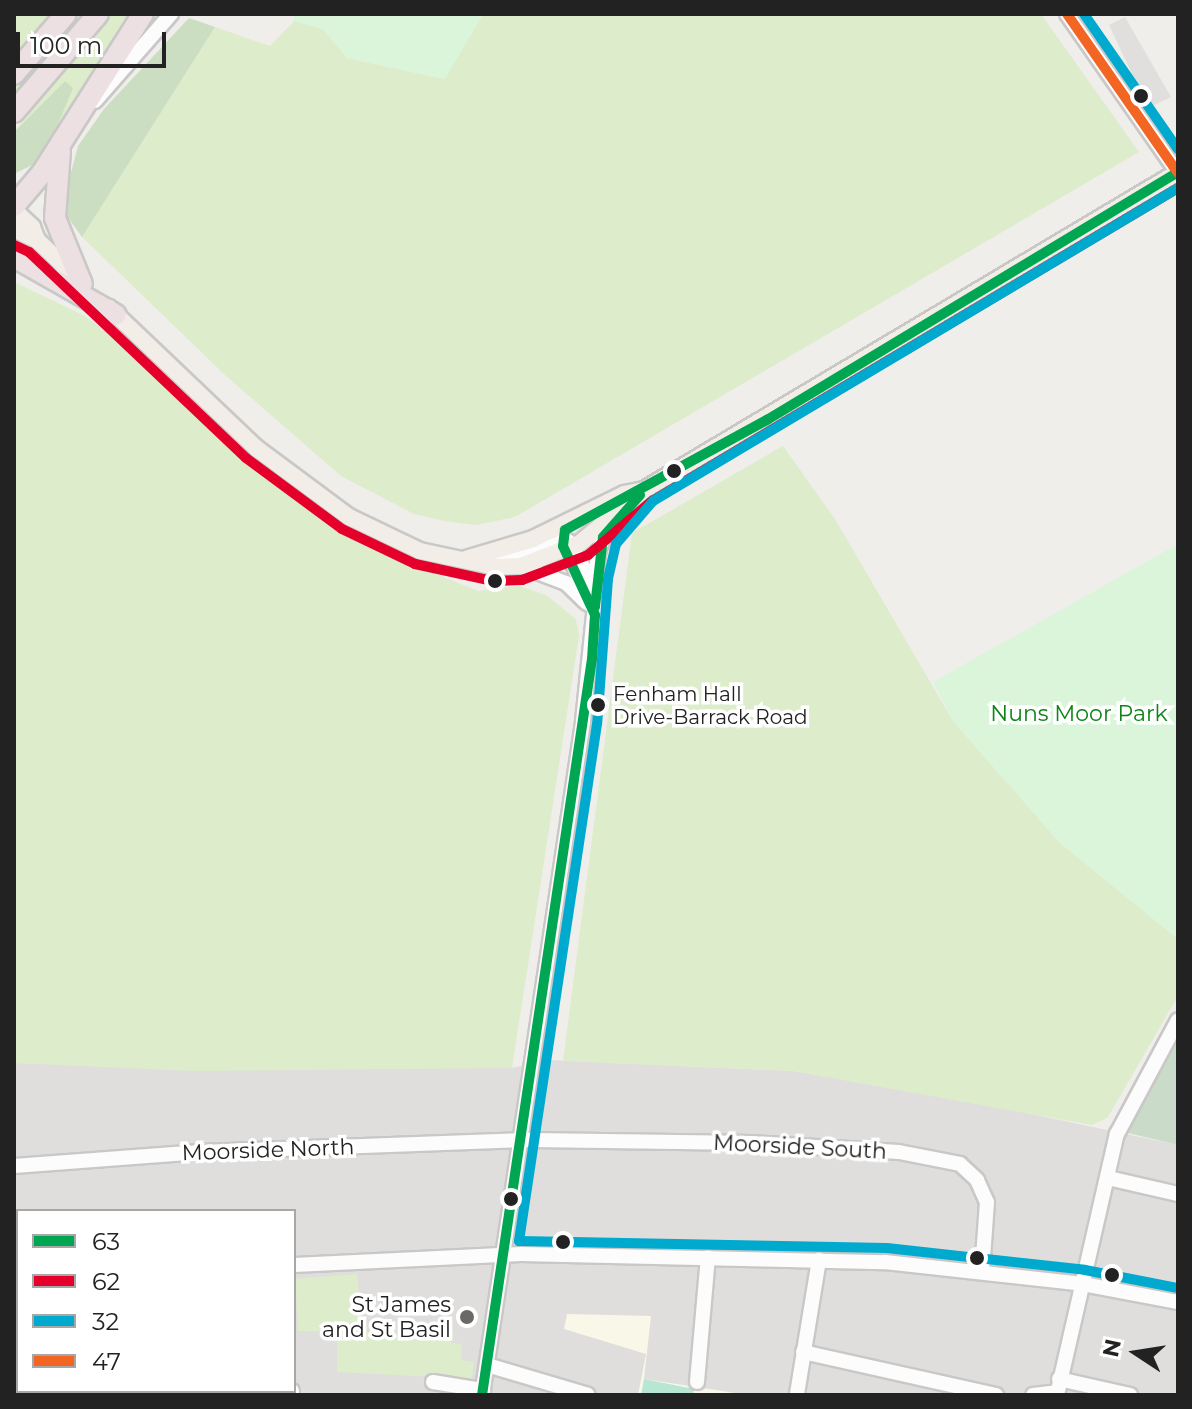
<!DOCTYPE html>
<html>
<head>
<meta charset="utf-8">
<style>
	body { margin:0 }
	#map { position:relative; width:1192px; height:1409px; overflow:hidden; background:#f0eeeb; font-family:Montserrat,sans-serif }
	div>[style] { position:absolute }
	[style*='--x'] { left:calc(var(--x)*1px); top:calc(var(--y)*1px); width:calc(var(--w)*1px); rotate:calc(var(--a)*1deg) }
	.residential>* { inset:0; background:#dfdedc }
	.education>* { inset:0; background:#f8f7e8 }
	.grass>* { inset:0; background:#ddeccb }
	.forest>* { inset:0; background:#cbdec1 }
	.cemetery>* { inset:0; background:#cadbca }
	.park>* { inset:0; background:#daf5da }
	.pitch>* { inset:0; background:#b7e6d2 }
	.parking>* { inset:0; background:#e0dfde }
	.roads { filter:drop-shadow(2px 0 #c9c8c7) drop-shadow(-2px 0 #c9c8c7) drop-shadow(0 2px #c9c8c7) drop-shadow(0 -2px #c9c8c7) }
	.minor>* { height:14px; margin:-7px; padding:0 7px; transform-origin:7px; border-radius:7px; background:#fdfcfc }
	.major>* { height:16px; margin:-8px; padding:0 8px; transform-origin:8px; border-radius:8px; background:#f3ede7 }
	.highway>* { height:20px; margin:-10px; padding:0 10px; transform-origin:10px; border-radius:10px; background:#ece0e2 }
	.bus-1>* { height:10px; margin:-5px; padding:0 5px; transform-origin:5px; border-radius:5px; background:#00a651 }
	.bus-2>* { height:10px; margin:-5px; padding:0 5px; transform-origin:5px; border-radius:5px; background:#e4002b }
	.bus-3>* { height:10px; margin:-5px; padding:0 5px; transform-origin:5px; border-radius:5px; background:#00a9ce }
	.bus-4>* { height:10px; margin:-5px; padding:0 5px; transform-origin:5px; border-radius:5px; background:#f26522 }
	.dots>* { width:22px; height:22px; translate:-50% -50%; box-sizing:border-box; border:4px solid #fff; border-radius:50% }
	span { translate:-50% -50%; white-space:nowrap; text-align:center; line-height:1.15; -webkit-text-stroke:7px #fff; paint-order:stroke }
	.bus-label { font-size:20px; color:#222 }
	.left { translate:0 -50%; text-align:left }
	.park-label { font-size:22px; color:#0c8416 }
	.street-label { font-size:22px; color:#222 }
	.poi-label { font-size:22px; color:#222 }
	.right { translate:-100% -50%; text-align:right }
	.frame { position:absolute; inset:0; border:16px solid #222; pointer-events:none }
	.legend { position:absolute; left:16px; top:1209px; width:280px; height:184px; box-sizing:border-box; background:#fff; border:2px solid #a7a7a7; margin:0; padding:10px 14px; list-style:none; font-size:24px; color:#222 }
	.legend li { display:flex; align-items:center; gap:16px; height:40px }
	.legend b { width:40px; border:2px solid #a7a7a7 }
	.north { position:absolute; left:1096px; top:1313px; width:80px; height:80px; -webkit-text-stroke:6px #fff; paint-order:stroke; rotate:282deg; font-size:22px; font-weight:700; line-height:32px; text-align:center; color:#222 }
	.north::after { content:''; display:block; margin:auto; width:28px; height:36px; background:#222; clip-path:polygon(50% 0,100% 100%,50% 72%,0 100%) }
	.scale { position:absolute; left:16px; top:32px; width:150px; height:36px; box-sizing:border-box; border:4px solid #222; border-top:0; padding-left:10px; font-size:24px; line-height:28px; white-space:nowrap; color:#222; -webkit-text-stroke:6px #fff; paint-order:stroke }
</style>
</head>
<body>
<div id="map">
	<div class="residential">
		<i style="clip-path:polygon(evenodd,548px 1060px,793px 1071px,936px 1094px,1178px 1145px,1178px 1395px,14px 1395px,14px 1063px,512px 1068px,548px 1060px,18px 1211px,294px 1211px,294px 1391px,18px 1391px,18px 1211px)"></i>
	</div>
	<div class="education">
		<i style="clip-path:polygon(567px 1314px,651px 1316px,644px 1379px,748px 1395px,638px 1395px,646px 1354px,564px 1329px)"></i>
	</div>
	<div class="grass">
		<i style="clip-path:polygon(14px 14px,53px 14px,14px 59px)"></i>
		<i style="clip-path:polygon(73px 14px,90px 14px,14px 103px,14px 84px)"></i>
		<i style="clip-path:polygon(111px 14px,136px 14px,47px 150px,65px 81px,14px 132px)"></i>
		<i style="clip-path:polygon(483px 14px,1041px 14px,1139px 152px,515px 517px,476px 525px,444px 521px,414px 514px,341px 476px,226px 376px,82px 237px,215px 27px,270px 46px,294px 21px,323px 29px,347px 58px,444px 79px)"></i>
		<i style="clip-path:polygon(14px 282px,85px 316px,118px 341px,246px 461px,358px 542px,478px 591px,519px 586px,546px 595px,576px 619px,579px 636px,512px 1068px,191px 1071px,14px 1063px)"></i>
		<i style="clip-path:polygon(783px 446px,835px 519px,953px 721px,1060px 843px,1178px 939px,1178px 996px,1108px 1117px,1092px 1125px,793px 1071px,563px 1061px,632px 533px)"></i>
		<i style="clip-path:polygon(357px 1274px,362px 1332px,454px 1334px,451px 1343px,462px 1344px,461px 1360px,474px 1362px,472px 1379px,337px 1372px,337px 1339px,353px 1339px,353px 1332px,298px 1331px,295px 1279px)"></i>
	</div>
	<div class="forest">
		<i style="clip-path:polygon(189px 18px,215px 27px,82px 237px,66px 215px,64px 199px,78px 146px,104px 109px)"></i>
		<i style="clip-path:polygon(65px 81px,73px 88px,47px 150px,36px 163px,14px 174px,14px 132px)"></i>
	</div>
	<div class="cemetery">
		<i style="clip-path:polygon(1178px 1038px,1178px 1145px,1124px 1132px)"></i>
	</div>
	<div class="park">
		<i style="clip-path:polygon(294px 14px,483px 14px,445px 79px,347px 58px,323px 29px,294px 21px)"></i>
		<i style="clip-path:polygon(1178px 544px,1178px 939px,1060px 843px,953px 721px,933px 682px)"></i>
	</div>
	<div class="pitch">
		<i style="clip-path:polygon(644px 1379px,694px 1389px,693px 1395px,641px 1395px)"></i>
	</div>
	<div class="parking">
		<i style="clip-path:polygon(1125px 17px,1171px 97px,1148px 108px,1109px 25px)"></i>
	</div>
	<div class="roads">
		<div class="minor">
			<i style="--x:1067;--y:14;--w:194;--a:55.1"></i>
			<i style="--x:95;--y:101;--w:116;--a:-48.9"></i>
			<i style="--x:563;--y:539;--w:70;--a:68.2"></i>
			<i style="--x:477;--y:558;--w:29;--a:0"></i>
			<i style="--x:506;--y:558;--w:64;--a:-15.3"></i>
			<i style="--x:568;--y:541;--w:45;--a:59.5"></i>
			<i style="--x:591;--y:580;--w:25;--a:81"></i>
			<i style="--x:595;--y:605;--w:118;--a:95.9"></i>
			<i style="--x:583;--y:722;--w:681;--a:98.53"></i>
			<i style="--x:521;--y:566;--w:48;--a:20.7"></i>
			<i style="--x:566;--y:583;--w:28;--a:44"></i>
			<i style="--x:594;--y:584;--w:36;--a:-82"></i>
			<i style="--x:599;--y:548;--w:31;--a:-63"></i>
			<i style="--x:14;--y:1166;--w:187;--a:-4.3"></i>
			<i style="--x:200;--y:1152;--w:331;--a:-2.1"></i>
			<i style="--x:531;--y:1140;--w:220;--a:0.8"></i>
			<i style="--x:751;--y:1143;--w:148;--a:3.5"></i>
			<i style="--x:899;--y:1152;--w:62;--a:11.1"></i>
			<i style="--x:960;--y:1164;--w:23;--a:43"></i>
			<i style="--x:977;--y:1180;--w:24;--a:66"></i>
			<i style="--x:987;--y:1202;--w:69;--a:94.1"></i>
			<i style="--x:1108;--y:1178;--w:72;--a:12.9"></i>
			<i style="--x:294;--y:1265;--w:227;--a:-2.8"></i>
			<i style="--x:521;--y:1254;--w:364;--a:1.3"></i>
			<i style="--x:885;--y:1262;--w:199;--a:6.3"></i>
			<i style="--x:1083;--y:1284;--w:97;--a:10.7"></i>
			<i style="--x:14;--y:1305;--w:20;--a:79"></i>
			<i style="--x:803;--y:1352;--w:198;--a:12.6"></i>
			<i style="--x:487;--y:1365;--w:105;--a:16.5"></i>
			<i style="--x:1059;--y:1379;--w:73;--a:12.7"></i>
			<i style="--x:433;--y:1382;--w:51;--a:9.1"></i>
			<i style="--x:697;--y:1382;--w:125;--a:-85"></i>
			<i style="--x:797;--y:1394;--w:136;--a:-80.7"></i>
			<i style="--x:24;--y:1395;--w:4;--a:-90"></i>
			<i style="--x:118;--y:1395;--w:4;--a:-90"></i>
			<i style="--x:292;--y:1395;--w:4;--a:-90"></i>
			<i style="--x:1033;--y:1395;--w:24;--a:-7"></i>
			<i style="--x:1057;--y:1395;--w:268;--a:-77.1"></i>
			<i style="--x:1117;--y:1134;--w:129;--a:-61.8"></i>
		</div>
		<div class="major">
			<i style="--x:14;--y:210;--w:25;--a:43"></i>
			<i style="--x:32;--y:227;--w:14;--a:69"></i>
			<i style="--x:14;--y:229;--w:25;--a:26"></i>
			<i style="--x:37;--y:240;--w:59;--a:43.6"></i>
			<i style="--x:109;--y:308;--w:203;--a:43.6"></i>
			<i style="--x:256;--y:448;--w:116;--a:36.6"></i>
			<i style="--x:349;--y:517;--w:79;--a:25.6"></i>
			<i style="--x:420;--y:551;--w:77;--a:12"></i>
			<i style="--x:495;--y:567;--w:26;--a:-2"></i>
			<i style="--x:521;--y:566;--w:63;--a:-21.3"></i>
			<i style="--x:580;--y:543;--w:83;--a:-39.6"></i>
			<i style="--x:644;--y:490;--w:622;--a:-30.77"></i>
			<i style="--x:466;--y:559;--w:70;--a:-16.6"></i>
			<i style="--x:533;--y:539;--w:102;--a:-26.3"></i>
			<i style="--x:624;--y:494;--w:20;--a:-11"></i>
		</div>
		<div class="highway">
			<i style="--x:14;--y:74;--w:79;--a:-49.1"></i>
			<i style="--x:14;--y:112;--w:129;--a:-49.4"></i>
			<i style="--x:60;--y:151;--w:67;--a:94.3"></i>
			<i style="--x:55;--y:218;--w:71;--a:67.8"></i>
			<i style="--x:14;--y:206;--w:43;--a:-49.7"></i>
			<i style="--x:42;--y:173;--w:188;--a:-57.6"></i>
			<i style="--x:14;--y:257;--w:117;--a:29.6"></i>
		</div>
	</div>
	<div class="bus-1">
		<i style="--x:595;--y:607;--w:70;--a:-83.5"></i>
		<i style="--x:603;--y:537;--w:56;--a:-48.6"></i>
		<i style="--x:482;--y:1395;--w:744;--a:-81.5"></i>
		<i style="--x:592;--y:659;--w:44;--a:-86.1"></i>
		<i style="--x:595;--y:615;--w:76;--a:-114.9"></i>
		<i style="--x:563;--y:546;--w:16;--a:-83"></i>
		<i style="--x:565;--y:530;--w:230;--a:-28.6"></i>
		<i style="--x:767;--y:420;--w:480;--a:-31.1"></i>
	</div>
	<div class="bus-2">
		<i style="--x:14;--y:245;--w:17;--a:25"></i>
		<i style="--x:29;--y:252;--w:299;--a:43.5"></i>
		<i style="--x:246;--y:458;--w:119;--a:36.5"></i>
		<i style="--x:342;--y:529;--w:81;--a:25.6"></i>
		<i style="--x:415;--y:564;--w:80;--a:12.3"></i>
		<i style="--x:493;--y:581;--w:29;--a:-2"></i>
		<i style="--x:522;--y:580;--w:71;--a:-20.7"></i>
		<i style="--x:588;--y:555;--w:84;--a:-40.2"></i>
		<i style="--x:652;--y:501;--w:612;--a:-30.76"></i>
	</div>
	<div class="bus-3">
		<i style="--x:1084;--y:14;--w:165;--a:55.2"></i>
		<i style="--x:1178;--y:188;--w:611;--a:149.2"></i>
		<i style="--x:653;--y:501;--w:57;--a:130.7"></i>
		<i style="--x:616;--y:544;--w:36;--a:103"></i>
		<i style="--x:608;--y:579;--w:145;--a:94.3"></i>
		<i style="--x:597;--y:724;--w:523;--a:98.58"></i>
		<i style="--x:519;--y:1241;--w:368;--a:1.1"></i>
		<i style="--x:887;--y:1248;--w:199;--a:6.3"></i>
		<i style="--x:1085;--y:1270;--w:95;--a:11"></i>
	</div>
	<div class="bus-4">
		<i style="--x:1067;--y:14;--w:194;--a:55.1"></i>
	</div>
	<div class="dots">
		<i style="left:1141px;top:96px;background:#222"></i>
		<i style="left:674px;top:471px;background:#222"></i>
		<i style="left:495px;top:581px;background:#222"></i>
		<i style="left:598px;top:705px;background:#222"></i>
		<i style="left:511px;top:1199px;background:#222"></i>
		<i style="left:563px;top:1242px;background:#222"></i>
		<i style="left:977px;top:1258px;background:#222"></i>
		<i style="left:1112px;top:1275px;background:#222"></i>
		<i style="left:467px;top:1317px;background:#6a6968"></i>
	</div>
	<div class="bus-label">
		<span class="left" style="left:613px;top:706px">Fenham Hall<br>Drive-Barrack Road</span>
	</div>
	<div class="park-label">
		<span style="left:1079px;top:714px">Nuns Moor Park</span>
	</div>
	<div class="street-label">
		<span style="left:800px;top:1147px;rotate:3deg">Moorside South</span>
		<span style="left:268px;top:1150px;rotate:-2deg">Moorside North</span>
	</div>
	<div class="poi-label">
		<span class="right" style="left:451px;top:1317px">St James<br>and St Basil</span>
	</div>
	<div class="frame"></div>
	<ul class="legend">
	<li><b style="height:10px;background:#00a651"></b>63</li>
	<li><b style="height:10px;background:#e4002b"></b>62</li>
	<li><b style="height:10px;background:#00a9ce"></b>32</li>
	<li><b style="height:10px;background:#f26522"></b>47</li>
	</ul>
	<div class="north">N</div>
	<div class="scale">100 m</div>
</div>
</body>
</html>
